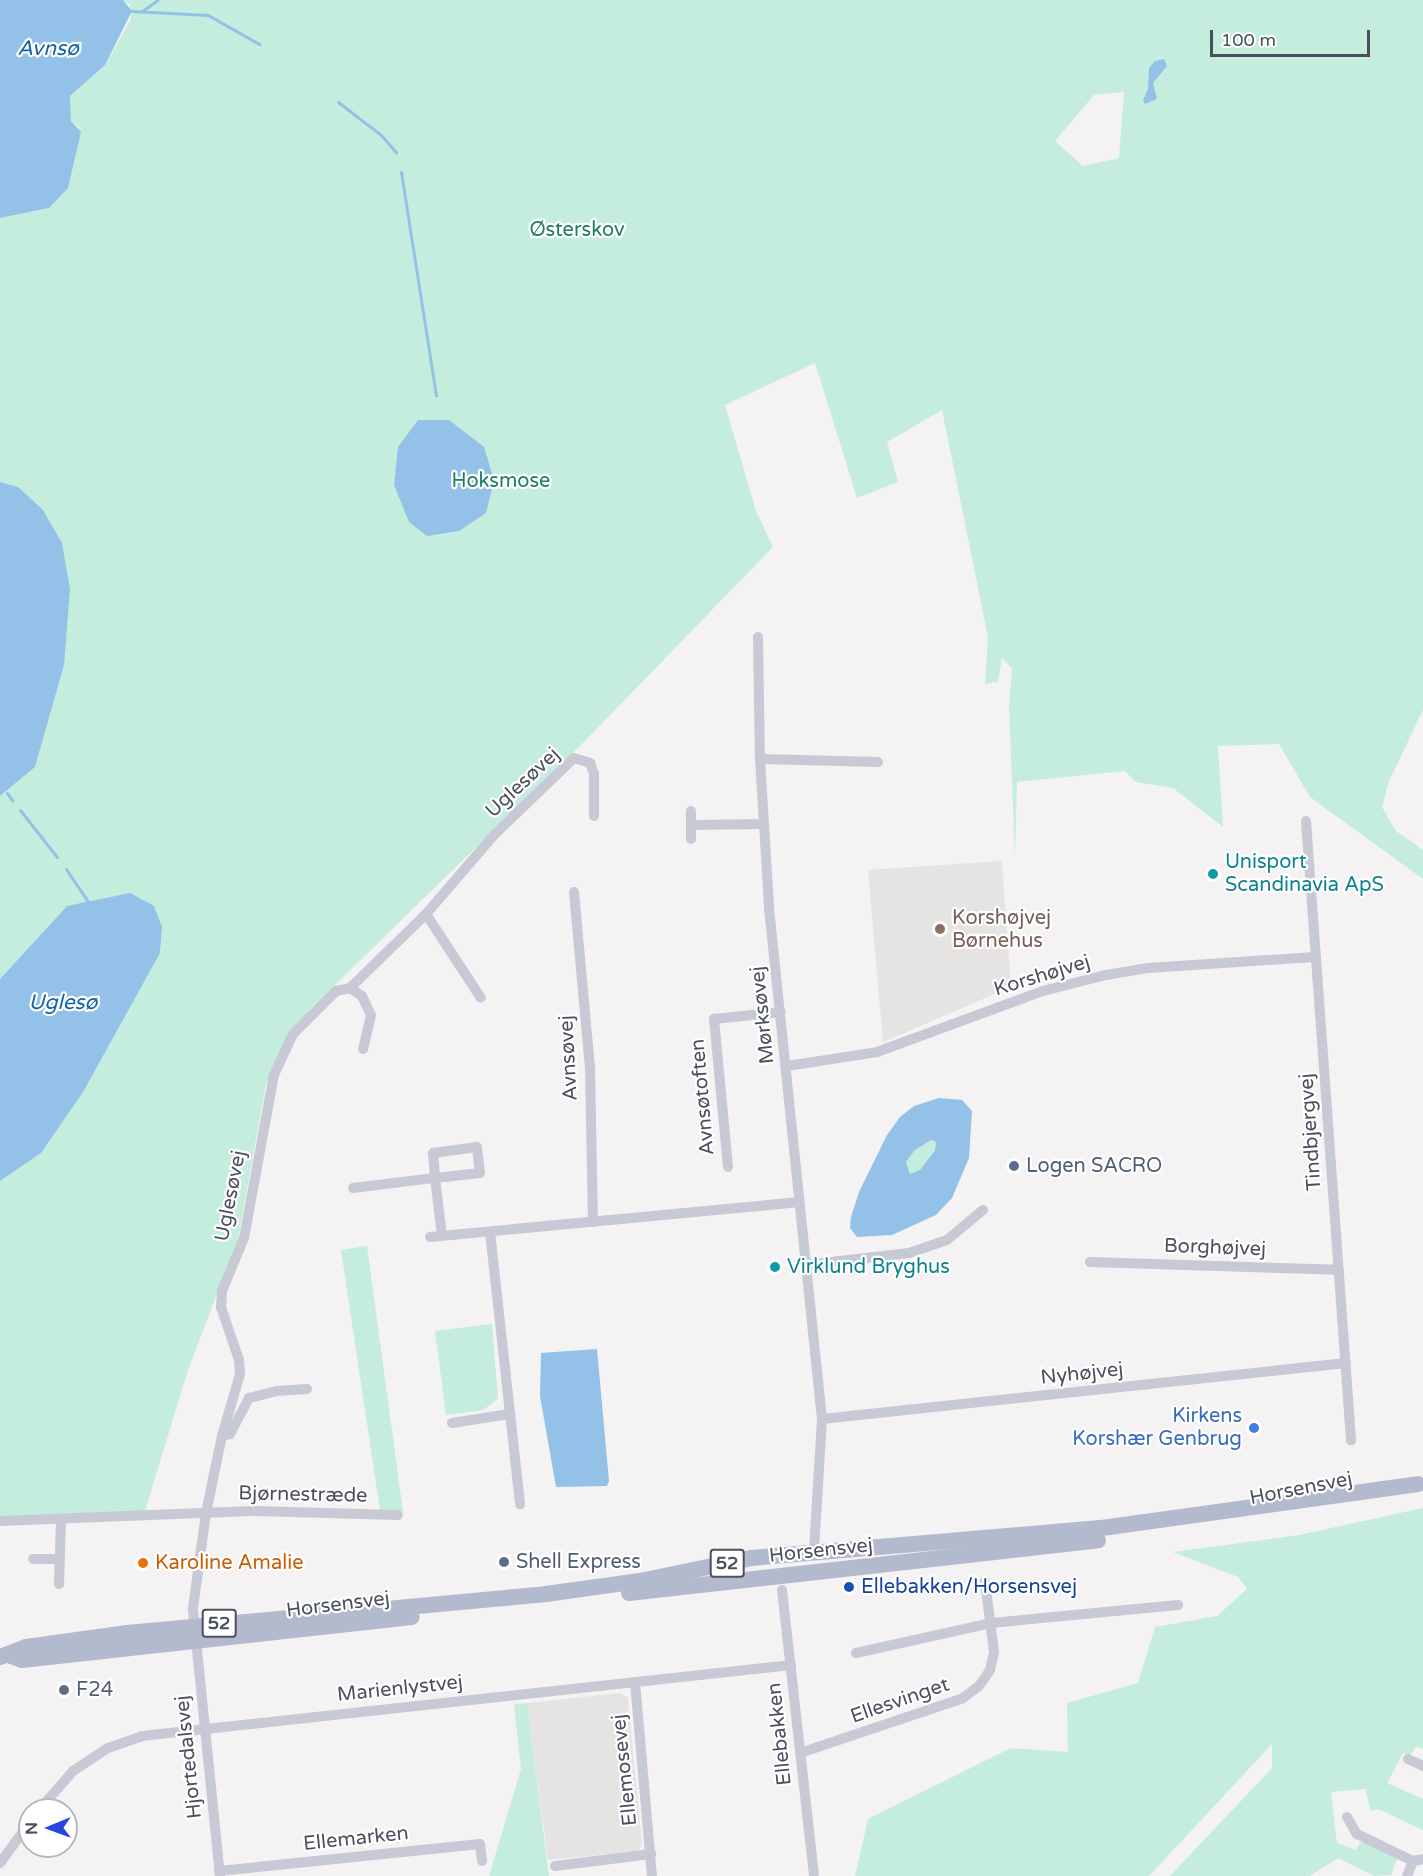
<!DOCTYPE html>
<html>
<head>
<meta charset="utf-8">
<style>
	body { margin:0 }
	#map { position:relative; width:1423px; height:1876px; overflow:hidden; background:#f4f2f2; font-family:"Varela Round",sans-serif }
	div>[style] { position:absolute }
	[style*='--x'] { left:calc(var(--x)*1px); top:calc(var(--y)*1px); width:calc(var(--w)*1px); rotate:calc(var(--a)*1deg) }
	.education>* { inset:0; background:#e5e4e3 }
	.green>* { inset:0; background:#c4edde }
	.water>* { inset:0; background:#94c1e7 }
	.stream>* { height:3px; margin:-1.5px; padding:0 1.5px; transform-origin:1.5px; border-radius:1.5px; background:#94c1e7 }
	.minor>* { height:10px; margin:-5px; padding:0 5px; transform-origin:5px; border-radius:5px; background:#c7cad5 }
	.primary>* { height:16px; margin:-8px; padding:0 8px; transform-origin:8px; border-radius:8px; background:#b4bace }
	.dots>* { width:16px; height:16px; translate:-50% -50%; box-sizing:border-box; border:3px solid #fff; border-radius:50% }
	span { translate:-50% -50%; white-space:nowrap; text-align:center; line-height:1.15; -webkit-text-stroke:4.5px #fff; paint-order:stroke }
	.shield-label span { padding:2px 4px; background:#fff; border:2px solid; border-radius:4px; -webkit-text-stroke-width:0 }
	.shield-label { font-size:18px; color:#4a505e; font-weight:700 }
	.park-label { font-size:20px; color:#1e7d65 }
	.street-label { font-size:20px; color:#4a505e }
	.culture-label { font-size:20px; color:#0d838f }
	.left { translate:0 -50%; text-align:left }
	.education-label { font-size:20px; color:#785e54 }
	.service-label { font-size:20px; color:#4e5e75 }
	.shop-label { font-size:20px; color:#366cbe }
	.right { translate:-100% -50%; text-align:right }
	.food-label { font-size:20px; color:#c56008 }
	.transit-label { font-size:20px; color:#164399 }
	.water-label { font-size:21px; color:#1664a6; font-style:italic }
	.north { position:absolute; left:18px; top:1798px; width:60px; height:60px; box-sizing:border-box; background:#fff; border:2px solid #b7b9bf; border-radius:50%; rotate:269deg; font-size:16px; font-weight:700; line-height:24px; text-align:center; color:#4a505e }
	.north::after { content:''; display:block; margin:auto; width:21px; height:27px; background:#2647da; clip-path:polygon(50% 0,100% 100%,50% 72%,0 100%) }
	.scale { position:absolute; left:1210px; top:30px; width:160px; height:27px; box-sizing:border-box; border:3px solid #4a505e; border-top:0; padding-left:8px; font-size:18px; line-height:21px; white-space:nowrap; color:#4a505e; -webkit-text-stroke:4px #fff; paint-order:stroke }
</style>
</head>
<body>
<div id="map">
	<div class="education">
		<i style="clip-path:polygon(1002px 861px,1011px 987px,883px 1042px,868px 870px)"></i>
		<i style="clip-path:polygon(620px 1693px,628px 1698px,642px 1845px,638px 1851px,548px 1860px,527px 1703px)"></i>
	</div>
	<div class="green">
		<i style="clip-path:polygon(evenodd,123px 0,1423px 0,1423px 710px,1389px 781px,1382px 807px,1396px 831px,1423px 850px,1423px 879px,1310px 797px,1279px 744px,1218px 746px,1223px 827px,1173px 788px,1136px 782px,1125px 771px,1017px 782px,1015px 856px,1009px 706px,1012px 668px,1002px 658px,998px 682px,985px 684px,988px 637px,942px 410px,887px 442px,898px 482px,857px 498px,815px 363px,725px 405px,756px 511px,773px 547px,581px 745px,308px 1011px,283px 1045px,266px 1084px,238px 1239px,188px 1370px,145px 1511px,0 1517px,0 1181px,41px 1153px,160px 953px,162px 928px,154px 906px,67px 906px,0 979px,0 796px,35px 767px,64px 665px,18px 487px,0 482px,0 218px,49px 208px,79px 127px,71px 121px,70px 96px,105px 65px,131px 19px,130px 5px,123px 0,1124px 92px,1119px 158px,1083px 166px,1055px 141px,1094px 95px,1124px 92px)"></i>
		<i style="clip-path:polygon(931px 1140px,936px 1142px,935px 1149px,920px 1170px,910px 1175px,906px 1162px,915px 1150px)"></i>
		<i style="clip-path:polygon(367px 1246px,403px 1512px,380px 1510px,341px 1250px)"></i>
		<i style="clip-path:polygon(492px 1324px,498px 1399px,483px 1410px,446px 1415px,435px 1331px)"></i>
		<i style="clip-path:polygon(1423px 1508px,1423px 1749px,1416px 1746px,1410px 1756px,1403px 1753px,1387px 1783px,1423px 1799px,1423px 1830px,1378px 1809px,1370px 1811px,1366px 1789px,1331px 1792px,1337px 1843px,1356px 1850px,1360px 1843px,1367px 1842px,1397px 1859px,1391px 1875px,1374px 1876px,1338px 1858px,1310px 1876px,1170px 1876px,1272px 1768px,1272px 1744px,1149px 1876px,855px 1876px,868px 1819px,1011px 1748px,1068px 1752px,1067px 1703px,1138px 1683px,1155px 1627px,1217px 1616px,1247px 1589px,1238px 1577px,1173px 1552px,1299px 1535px)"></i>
		<i style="clip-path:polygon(527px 1703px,549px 1876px,489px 1876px,521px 1769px,514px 1704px)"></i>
	</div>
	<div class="water">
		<i style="clip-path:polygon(0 0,123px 0,132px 11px,105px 65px,70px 96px,71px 121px,81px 132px,68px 188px,49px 208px,0 218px)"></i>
		<i style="clip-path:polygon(1164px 59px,1167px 66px,1153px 83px,1157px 99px,1145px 104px,1143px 101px,1148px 89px,1149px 68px,1155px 61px)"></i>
		<i style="clip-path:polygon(418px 420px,449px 420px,484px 447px,494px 480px,486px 513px,459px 531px,427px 536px,409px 522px,394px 485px,398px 447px)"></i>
		<i style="clip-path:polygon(0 482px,18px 487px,43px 510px,62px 543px,70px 589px,64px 665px,35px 767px,0 796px)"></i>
		<i style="clip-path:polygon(130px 893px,154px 906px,162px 927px,160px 953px,83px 1092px,41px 1153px,0 1181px,0 979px,67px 906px)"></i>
		<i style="clip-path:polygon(evenodd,939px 1098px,962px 1100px,972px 1111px,969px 1158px,952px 1198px,936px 1215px,892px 1235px,857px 1237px,850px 1228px,851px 1217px,859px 1192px,887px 1135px,900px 1117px,914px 1106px,939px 1098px,931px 1140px,936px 1142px,935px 1150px,920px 1170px,910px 1174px,906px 1162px,915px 1150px,931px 1140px)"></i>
		<i style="clip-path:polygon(597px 1349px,609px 1481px,607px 1486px,556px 1487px,540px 1396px,541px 1353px)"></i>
	</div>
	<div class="stream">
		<i style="--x:132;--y:11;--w:76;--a:3"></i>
		<i style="--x:208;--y:15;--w:59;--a:29.6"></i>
		<i style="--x:142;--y:11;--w:19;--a:-35"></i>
		<i style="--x:338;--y:102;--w:54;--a:37.5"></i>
		<i style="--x:381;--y:135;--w:23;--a:49"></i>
		<i style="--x:401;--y:172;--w:226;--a:81.1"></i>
		<i style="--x:7;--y:793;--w:9;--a:54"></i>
		<i style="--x:20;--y:810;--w:60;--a:51.8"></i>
		<i style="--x:66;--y:869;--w:40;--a:56"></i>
	</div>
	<div class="minor">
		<i style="--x:758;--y:637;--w:122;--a:89.1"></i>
		<i style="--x:760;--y:759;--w:149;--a:86.5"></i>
		<i style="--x:769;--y:908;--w:514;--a:84.08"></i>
		<i style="--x:822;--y:1419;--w:132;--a:93.5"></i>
		<i style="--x:760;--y:759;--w:118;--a:1.5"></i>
		<i style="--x:691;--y:811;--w:28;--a:90"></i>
		<i style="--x:1306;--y:821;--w:621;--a:85.84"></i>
		<i style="--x:691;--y:825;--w:72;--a:-0.8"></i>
		<i style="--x:574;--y:892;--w:176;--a:84.8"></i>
		<i style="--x:590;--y:1067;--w:155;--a:88.9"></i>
		<i style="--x:426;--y:914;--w:100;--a:56.8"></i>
		<i style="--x:350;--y:988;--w:106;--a:-44.2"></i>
		<i style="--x:426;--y:914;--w:104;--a:-49.3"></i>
		<i style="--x:494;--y:835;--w:111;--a:-43.9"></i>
		<i style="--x:574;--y:758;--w:17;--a:17"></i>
		<i style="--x:590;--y:763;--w:12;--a:70"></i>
		<i style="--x:594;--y:774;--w:42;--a:90"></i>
		<i style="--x:787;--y:1066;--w:91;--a:-8.8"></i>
		<i style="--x:877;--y:1052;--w:177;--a:-20.2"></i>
		<i style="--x:1043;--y:991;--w:65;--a:-14.3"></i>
		<i style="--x:1106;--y:975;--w:43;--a:-9.5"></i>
		<i style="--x:1148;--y:968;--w:167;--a:-3.8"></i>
		<i style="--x:728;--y:1167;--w:149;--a:-95.4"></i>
		<i style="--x:714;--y:1019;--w:67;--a:-6"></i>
		<i style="--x:353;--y:1188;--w:83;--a:-7"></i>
		<i style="--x:435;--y:1178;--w:45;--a:-6.3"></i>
		<i style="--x:480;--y:1173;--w:26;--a:-97"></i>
		<i style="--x:477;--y:1147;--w:44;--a:172.2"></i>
		<i style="--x:433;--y:1153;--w:25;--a:85"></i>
		<i style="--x:435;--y:1178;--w:58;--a:83.1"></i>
		<i style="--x:490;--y:1232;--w:274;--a:83.7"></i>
		<i style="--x:430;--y:1237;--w:371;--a:-5.4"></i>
		<i style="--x:1090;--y:1262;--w:249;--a:1.8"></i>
		<i style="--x:805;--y:1265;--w:105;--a:-6.6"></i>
		<i style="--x:909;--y:1253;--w:40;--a:-18.9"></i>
		<i style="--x:947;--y:1240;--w:47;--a:-39.8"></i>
		<i style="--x:822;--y:1419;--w:527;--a:-6.1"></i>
		<i style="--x:452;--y:1423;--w:58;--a:-9"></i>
		<i style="--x:222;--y:1436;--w:8;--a:-14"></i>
		<i style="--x:230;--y:1434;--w:41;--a:-62.2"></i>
		<i style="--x:249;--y:1398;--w:29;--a:-14"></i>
		<i style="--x:277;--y:1391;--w:30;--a:-4"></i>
		<i style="--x:0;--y:1521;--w:252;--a:-2.3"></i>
		<i style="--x:252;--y:1511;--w:146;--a:1.6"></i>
		<i style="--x:33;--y:1559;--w:27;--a:0"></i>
		<i style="--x:59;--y:1584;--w:64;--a:-88.2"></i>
		<i style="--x:782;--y:1590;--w:286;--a:83.6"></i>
		<i style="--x:856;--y:1653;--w:138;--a:-12.5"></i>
		<i style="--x:991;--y:1623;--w:188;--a:-5.5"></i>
		<i style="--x:635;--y:1682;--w:195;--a:85"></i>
		<i style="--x:800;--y:1753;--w:172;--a:-18.6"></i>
		<i style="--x:963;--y:1698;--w:20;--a:-37"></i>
		<i style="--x:979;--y:1686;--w:19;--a:-55"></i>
		<i style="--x:990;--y:1670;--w:18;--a:-77"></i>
		<i style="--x:994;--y:1652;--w:71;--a:-97.3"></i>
		<i style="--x:1408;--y:1759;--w:17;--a:25"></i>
		<i style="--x:39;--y:1810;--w:52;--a:-48.9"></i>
		<i style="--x:73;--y:1771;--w:42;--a:-33.3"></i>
		<i style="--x:108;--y:1748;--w:36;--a:-19"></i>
		<i style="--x:142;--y:1736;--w:653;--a:-6.24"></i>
		<i style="--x:1347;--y:1817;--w:20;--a:60"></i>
		<i style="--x:1357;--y:1834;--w:62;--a:25.7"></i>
		<i style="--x:0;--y:1863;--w:51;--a:-53.8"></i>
		<i style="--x:555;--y:1866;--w:97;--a:-7.1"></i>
		<i style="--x:219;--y:1871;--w:262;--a:-5.9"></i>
		<i style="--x:480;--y:1844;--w:17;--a:83"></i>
		<i style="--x:220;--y:1876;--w:269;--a:-95.8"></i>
		<i style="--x:193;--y:1608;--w:96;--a:-82.2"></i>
		<i style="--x:206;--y:1513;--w:79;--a:-78.3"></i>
		<i style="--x:222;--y:1436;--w:65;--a:-73.8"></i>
		<i style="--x:240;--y:1374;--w:14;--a:-94"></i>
		<i style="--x:239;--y:1360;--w:56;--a:-108.8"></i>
		<i style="--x:221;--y:1307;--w:16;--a:-86"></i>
		<i style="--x:222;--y:1291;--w:57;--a:-67.5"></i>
		<i style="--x:244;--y:1238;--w:166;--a:-79.6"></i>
		<i style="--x:274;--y:1075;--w:45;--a:-65.1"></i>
		<i style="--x:293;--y:1034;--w:61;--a:-45"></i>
		<i style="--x:336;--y:991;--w:14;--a:-12"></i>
		<i style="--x:350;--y:988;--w:14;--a:34"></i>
		<i style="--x:362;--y:996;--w:21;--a:65"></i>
		<i style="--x:371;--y:1015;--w:35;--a:103"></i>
		<i style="--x:1407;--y:1876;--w:16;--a:-68"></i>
		<i style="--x:1413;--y:1861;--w:10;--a:-11"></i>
	</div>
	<div class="primary">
		<i style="--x:629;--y:1593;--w:472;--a:-6.4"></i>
		<i style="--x:11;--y:1656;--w:12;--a:20"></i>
		<i style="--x:22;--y:1660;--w:392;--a:-6.3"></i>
		<i style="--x:0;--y:1657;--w:28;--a:-21"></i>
		<i style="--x:26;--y:1647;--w:102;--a:-7.9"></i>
		<i style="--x:127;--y:1633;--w:421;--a:-5.3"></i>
		<i style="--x:546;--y:1594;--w:95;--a:-7.9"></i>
		<i style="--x:640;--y:1581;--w:113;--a:-11.7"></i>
		<i style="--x:751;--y:1558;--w:359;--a:-4.9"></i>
		<i style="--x:1109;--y:1527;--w:312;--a:-7.9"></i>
	</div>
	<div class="dots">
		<i style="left:1213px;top:874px;background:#0f9aa8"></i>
		<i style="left:940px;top:929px;background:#8d6e63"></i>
		<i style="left:1014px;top:1166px;background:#5c6f8a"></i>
		<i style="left:775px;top:1267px;background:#0f9aa8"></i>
		<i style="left:1254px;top:1428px;background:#3f7fe0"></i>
		<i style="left:504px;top:1562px;background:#5c6f8a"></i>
		<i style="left:143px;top:1563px;background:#e8710a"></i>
		<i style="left:849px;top:1587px;background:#1a4fb4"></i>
		<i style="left:64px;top:1690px;background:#5c6f8a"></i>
	</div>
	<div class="shield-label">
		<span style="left:727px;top:1563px">52</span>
		<span style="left:219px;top:1623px">52</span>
	</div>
	<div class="park-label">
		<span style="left:577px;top:230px">Østerskov</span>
		<span style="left:501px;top:481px">Hoksmose</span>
	</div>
	<div class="street-label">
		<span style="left:523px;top:783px;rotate:-43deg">Uglesøvej</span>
		<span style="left:1042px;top:976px;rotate:-17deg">Korshøjvej</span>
		<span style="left:763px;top:1015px;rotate:-96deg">Mørksøvej</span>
		<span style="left:569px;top:1058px;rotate:-93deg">Avnsøvej</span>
		<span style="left:703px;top:1097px;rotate:-95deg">Avnsøtoften</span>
		<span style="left:1311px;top:1132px;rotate:-94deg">Tindbjergvej</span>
		<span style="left:231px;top:1196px;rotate:-79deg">Uglesøvej</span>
		<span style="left:1215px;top:1248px;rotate:2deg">Borghøjvej</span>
		<span style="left:1082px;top:1374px;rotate:-6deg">Nyhøjvej</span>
		<span style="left:1301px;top:1489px;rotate:-11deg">Horsensvej</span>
		<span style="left:303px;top:1495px;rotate:1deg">Bjørnestræde</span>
		<span style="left:821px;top:1551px;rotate:-6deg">Horsensvej</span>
		<span style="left:338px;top:1605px;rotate:-7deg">Horsensvej</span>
		<span style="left:400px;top:1689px;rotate:-6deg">Marienlystvej</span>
		<span style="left:900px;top:1701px;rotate:-19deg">Ellesvinget</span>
		<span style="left:780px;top:1734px;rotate:-96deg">Ellebakken</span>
		<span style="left:189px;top:1757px;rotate:-96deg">Hjortedalsvej</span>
		<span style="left:625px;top:1770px;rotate:-96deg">Ellemosevej</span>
		<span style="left:356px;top:1839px;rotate:-6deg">Ellemarken</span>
	</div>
	<div class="culture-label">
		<span class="left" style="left:1225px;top:874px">Unisport<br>Scandinavia ApS</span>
		<span class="left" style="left:787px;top:1267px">Virklund Bryghus</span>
	</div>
	<div class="education-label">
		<span class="left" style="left:952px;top:930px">Korshøjvej<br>Børnehus</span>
	</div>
	<div class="service-label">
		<span class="left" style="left:1026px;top:1166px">Logen SACRO</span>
		<span class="left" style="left:516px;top:1562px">Shell Express</span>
		<span class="left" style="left:76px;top:1690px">F24</span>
	</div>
	<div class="shop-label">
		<span class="right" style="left:1242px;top:1428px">Kirkens<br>Korshær Genbrug</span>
	</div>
	<div class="food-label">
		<span class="left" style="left:155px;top:1563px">Karoline Amalie</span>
	</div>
	<div class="transit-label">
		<span class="left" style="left:861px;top:1587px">Ellebakken/Horsensvej</span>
	</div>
	<div class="water-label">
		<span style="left:48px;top:49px">Avnsø</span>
		<span style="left:63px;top:1003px">Uglesø</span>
	</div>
	<div class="north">N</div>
	<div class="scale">100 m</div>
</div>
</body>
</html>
